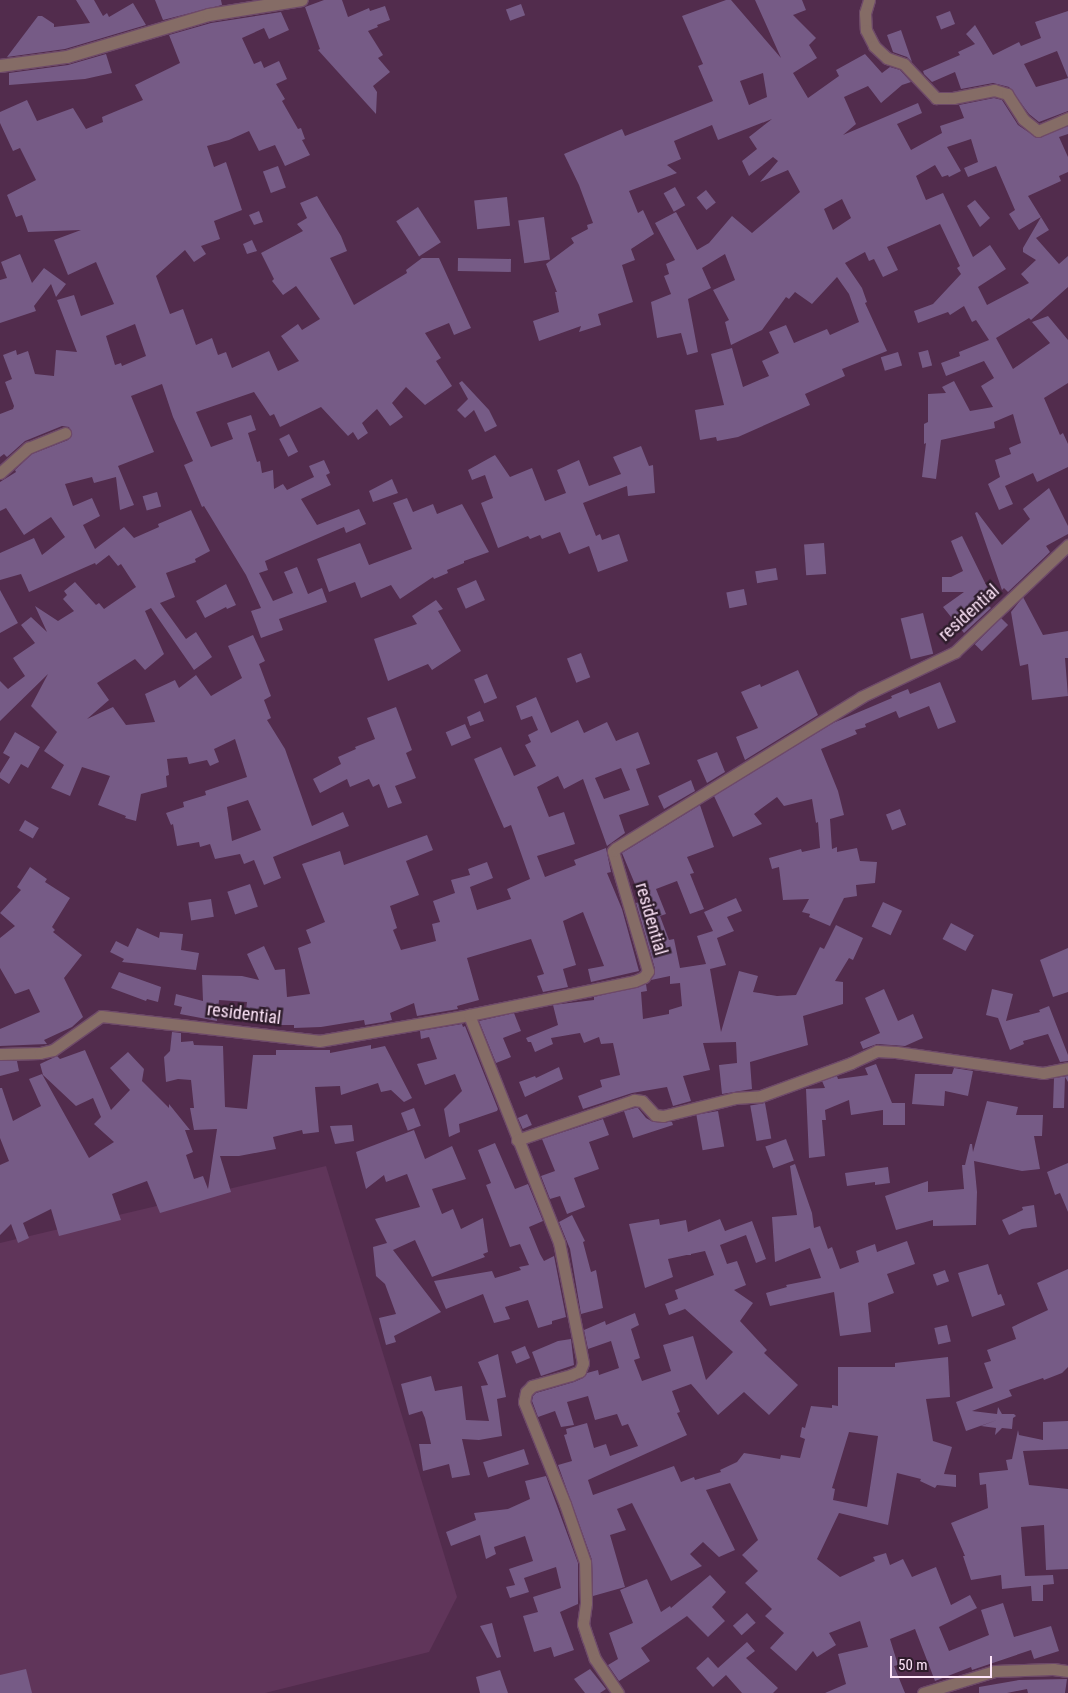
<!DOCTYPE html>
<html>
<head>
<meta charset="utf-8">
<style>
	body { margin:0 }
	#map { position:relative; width:1068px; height:1693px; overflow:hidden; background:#522c4d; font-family:"Roboto Condensed",sans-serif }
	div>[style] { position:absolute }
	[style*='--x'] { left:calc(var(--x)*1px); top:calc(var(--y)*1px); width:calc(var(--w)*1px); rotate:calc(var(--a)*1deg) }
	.built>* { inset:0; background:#60355a }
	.building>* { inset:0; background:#765b86; transform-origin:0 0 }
	.roads { filter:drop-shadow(1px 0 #6e4a69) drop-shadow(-1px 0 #6e4a69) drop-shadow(0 1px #6e4a69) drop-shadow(0 -1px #6e4a69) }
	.minor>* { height:11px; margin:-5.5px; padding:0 5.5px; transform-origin:5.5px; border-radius:5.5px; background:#856c66 }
	.tertiary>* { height:12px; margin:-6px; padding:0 6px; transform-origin:6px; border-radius:6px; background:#856c66 }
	span { translate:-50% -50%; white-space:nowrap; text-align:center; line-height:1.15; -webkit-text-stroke:5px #2e1c2b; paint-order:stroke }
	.street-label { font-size:18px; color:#fee5f9 }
	.scale { position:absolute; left:890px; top:1656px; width:102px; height:22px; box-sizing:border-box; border:2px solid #fee5f9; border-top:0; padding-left:6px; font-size:15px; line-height:18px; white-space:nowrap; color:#fee5f9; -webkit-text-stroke:4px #2e1c2b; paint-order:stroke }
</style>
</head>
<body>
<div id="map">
	<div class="built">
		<i style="clip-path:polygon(326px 1166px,457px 1597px,429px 1652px,265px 1693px,0 1693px,0 1243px)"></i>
	</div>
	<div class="building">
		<i style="clip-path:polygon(76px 0,94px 0,103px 16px,107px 13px,109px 17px,133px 3px,146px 25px,65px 49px,7px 57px,38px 16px,42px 16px,54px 24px,54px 27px,90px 23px)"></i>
		<i style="clip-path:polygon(155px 0,221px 0,222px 5px,163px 20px)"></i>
		<i style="clip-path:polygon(324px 0,342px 0,348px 17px,369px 8px,370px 11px,385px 6px,390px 20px,377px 25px,378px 27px,368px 31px,383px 55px,378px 58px,390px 72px,373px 86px,377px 92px,376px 114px,318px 50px,320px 49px,305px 7px)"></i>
		<i style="clip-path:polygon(evenodd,726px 0,731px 0,781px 58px,755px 0,802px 0,806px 10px,793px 15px,816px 38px,809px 45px,817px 58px,793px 73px,808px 98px,839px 76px,836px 70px,865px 54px,882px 73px,890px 67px,900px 70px,911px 82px,902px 85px,881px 103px,868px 86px,844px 97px,856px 124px,843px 135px,918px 103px,922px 113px,897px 124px,911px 150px,942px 133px,940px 126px,964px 118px,959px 105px,994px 98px,1002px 100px,1018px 125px,1037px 138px,1068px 126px,1068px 134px,1059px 137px,1068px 157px,1068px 172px,1059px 176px,1061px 181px,1028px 196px,1041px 217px,1019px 230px,1009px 214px,1015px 210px,996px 166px,968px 177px,964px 168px,978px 162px,971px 139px,947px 147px,961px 171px,949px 177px,948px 175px,942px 177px,935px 165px,916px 176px,926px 200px,943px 193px,973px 257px,990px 245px,1006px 269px,978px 287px,987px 305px,1029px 283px,1021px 274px,1036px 260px,1023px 252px,1023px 248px,1041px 217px,1049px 230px,1036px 238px,1059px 264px,1068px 256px,1068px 287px,1031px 320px,1029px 318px,996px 338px,1013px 369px,1050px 343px,1032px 322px,1048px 316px,1068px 340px,1068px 383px,1044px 398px,1060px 435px,1063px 433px,1068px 444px,1068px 467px,1037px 482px,1033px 473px,1005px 486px,1013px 504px,999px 510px,988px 484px,1000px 477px,995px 460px,1011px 454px,1009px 448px,1021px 443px,1013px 414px,994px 422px,995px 428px,941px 440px,936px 479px,922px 477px,926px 443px,924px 444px,924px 424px,928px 422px,928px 394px,946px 393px,942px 387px,954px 381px,970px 411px,993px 407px,981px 386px,994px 378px,984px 361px,946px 376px,941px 363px,960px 356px,959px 352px,989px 340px,976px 320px,972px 322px,964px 306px,950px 315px,948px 312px,918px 323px,914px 311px,933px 304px,961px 274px,957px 268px,960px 266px,940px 224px,887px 247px,898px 270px,883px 277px,874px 259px,869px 261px,865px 252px,845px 263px,862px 288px,867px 302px,865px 303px,887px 351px,842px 369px,845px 376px,805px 394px,810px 405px,738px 437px,717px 441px,716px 437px,700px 440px,695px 410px,724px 405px,711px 354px,732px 348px,743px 387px,769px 376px,762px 361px,779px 353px,769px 332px,786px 325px,794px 343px,827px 329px,830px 335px,859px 322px,849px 294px,837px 277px,812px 304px,795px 292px,789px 299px,786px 297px,762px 330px,731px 345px,725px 322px,729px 320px,713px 290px,735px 280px,725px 254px,702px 268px,711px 288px,688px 299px,698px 352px,687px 355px,681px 333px,657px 338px,651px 302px,671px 294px,664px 276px,669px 274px,666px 264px,675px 260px,655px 223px,676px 212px,697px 250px,709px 243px,732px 216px,752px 233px,800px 192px,788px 170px,760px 182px,778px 161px,773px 157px,749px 176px,742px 161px,757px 149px,749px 137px,772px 119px,718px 140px,712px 125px,674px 141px,681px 159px,667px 165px,677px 173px,629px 191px,638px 213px,643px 210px,654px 234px,631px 249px,635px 260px,622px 265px,633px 302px,598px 314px,601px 325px,579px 332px,581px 326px,539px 341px,533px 321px,559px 312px,555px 292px,557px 292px,546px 264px,574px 243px,571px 238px,588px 229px,587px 225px,593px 223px,579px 185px,564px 154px,622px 129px,625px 136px,713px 101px,698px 66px,703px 64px,682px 16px,726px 0,763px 73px,767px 97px,749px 105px,740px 81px,763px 73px,726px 0,842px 199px,851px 218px,833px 230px,824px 209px,842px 199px)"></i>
		<i style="left:521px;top:4px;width:12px;height:16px;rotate:70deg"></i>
		<i style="left:950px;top:11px;width:14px;height:15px;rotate:69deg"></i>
		<i style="clip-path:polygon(1068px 11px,1068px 78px,1057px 51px,1024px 64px,1036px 87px,1068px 78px,1068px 111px,1039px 122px,1029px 114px,1009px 87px,993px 83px,961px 89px,955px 72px,932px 82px,924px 74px,923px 71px,960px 55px,958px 52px,975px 44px,966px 34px,975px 25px,993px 55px,1019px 42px,1021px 46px,1041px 38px,1035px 22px)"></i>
		<i style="clip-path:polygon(evenodd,281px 12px,289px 30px,269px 39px,264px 28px,242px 38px,254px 64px,261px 61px,264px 68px,279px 61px,287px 79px,276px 84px,285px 99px,282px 101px,298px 129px,301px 128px,305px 139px,302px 140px,310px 155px,285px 166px,275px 145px,259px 151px,249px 131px,229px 140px,207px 146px,214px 167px,226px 162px,242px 210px,214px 221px,220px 239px,201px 246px,206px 254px,194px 262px,185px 250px,156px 276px,170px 314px,183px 309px,196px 345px,212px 338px,218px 355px,226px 352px,232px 368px,269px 351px,278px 371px,299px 361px,281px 336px,298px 324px,302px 330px,320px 319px,296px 286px,283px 295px,272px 281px,274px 279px,261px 253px,303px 231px,297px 224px,307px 218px,300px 203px,317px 196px,341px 236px,347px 251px,330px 258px,354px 305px,407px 273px,406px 270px,422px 258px,439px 258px,471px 328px,454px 335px,449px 323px,425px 333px,441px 358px,436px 361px,452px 386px,425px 405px,406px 387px,392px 403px,403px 417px,390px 426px,377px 409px,362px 423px,368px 433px,358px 440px,353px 432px,348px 436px,321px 407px,280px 427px,274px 414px,270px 416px,254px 392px,196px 412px,211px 447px,233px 439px,227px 423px,251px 415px,256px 430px,248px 433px,257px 462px,260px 461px,262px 473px,273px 470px,274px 489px,283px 484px,287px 490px,314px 477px,309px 466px,324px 460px,330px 473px,326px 475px,331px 485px,301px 499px,317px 525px,359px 509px,366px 524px,346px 533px,344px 527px,265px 561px,268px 570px,259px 573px,273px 601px,293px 593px,284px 572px,297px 567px,308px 594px,322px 588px,327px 602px,279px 619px,283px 630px,261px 638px,251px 611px,261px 608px,246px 575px,204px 506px,202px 507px,184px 465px,193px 461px,173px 417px,162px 384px,131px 396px,154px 452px,118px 466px,134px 505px,120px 510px,116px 477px,94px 483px,92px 477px,65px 484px,73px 506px,92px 498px,100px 516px,83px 525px,95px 549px,124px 527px,134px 538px,159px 527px,158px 524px,191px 510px,210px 551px,195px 559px,196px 562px,166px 573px,175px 597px,160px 603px,186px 639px,196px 632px,212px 657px,194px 670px,151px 608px,145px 611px,164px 654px,145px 670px,135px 659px,97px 683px,109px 700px,87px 719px,113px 707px,126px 725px,155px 722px,145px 694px,175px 680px,179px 688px,196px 675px,211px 696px,242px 678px,228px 646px,253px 635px,265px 661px,259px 664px,271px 696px,264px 700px,271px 718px,267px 720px,285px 749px,312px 826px,343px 812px,349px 826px,273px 857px,281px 878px,264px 885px,254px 860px,244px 864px,240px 854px,215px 859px,210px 844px,200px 847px,199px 842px,177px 846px,173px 824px,171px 825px,166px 813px,184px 807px,183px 802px,206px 795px,205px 791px,247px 777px,235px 739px,214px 749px,219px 762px,210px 766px,207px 760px,189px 764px,187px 757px,167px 759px,169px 775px,166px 776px,167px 787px,141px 794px,136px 821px,125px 818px,126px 816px,98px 805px,110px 776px,82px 767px,70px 796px,51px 788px,64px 765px,44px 751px,57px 732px,31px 706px,48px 674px,0 721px,0 681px,8px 689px,25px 676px,13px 658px,35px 643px,21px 625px,31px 617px,47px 632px,35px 606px,58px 621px,74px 611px,63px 599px,67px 595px,64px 591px,75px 582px,96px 605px,99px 603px,104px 609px,136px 587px,121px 564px,118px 566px,109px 555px,96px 565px,95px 563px,29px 592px,21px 574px,0 580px,0 553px,34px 538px,42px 555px,65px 537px,51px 517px,24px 535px,6px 508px,0 511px,0 482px,16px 472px,15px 470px,32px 454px,68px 440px,72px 434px,69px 427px,62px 426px,25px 441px,7px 457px,4px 454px,0 457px,0 414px,13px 409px,14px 406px,5px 382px,12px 379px,3px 355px,16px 350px,17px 355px,28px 351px,35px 374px,54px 376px,56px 350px,77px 352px,57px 300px,74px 295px,81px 316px,114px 304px,96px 262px,68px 275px,54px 240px,81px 230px,28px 232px,22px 215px,16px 217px,7px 195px,36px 180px,20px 148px,13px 151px,0 123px,0 112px,27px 100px,37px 121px,73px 108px,86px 129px,103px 122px,102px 117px,143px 100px,135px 85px,180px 63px,169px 35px,211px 23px,281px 12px,135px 324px,146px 356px,122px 366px,121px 363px,115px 365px,106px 336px,135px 324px,281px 12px,248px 800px,261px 830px,232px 841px,227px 807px,248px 800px)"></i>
		<i style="clip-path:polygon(901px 30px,912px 62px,907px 57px,893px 52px,887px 35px)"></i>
		<i style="clip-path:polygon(106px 54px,112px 73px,85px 79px,9px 85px,9px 73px,68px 65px)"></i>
		<i style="left:278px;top:166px;width:23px;height:16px;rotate:70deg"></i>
		<i style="left:675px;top:187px;width:21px;height:13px;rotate:61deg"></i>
		<i style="left:706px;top:190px;width:16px;height:12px;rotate:52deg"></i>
		<i style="left:507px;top:197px;width:29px;height:33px;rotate:84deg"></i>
		<i style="clip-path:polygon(975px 200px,990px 218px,980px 227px,967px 206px)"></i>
		<i style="left:418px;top:207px;width:42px;height:26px;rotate:57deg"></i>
		<i style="clip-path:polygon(259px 211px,263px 222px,254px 225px,249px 215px)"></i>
		<i style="left:544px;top:217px;width:43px;height:26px;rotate:82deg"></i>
		<i style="clip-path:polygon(252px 240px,257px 251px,247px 254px,243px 244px)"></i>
		<i style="clip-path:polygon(20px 254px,32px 283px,44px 268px,66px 284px,56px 297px,51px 284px,34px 306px,36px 311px,0 323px,0 280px,7px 278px,1px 262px)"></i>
		<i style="left:458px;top:258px;width:53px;height:13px;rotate:1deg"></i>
		<i style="left:928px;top:350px;width:16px;height:10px;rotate:75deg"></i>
		<i style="left:898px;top:352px;width:14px;height:18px;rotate:73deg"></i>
		<i style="clip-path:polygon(462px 381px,489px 410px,497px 426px,485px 432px,474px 410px,465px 418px,457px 410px,468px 399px,459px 383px)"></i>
		<i style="left:289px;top:434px;width:20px;height:11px;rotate:63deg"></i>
		<i style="clip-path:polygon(641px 446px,649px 466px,653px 465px,655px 493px,628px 496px,627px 486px,583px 503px,596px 536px,600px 534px,602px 540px,619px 534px,628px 561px,598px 572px,589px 546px,569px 554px,560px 532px,542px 539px,540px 535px,530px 539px,528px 536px,498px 548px,481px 503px,493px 498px,485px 475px,472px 480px,468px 470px,495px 455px,510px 477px,532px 468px,545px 501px,566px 493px,557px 470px,579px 460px,589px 486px,621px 474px,613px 457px)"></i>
		<i style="clip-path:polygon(392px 479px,398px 493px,373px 502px,369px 491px)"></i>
		<i style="clip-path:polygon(1049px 488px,1068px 526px,1068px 534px,1046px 546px,1050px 552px,1008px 592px,1004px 588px,1002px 590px,975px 513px,977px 512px,1002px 545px,1030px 519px,1023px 509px)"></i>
		<i style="left:157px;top:492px;width:15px;height:15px;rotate:74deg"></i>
		<i style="clip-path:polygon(407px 498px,413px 512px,433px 504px,437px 514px,462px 504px,489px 552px,464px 561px,464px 563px,447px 570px,448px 573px,434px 579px,433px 577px,400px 599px,391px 585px,361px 598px,355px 582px,329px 592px,317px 559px,360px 543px,369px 565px,412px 549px,393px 503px)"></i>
		<i style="clip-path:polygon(962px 536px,993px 599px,988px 605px,991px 608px,964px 633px,943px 607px,964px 592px,942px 592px,942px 577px,951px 577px,963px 571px,951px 541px)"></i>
		<i style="left:824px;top:543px;width:31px;height:20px;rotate:86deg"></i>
		<i style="left:776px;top:568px;width:12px;height:21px;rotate:81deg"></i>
		<i style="left:476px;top:580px;width:22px;height:21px;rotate:66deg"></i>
		<i style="clip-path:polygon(226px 584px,236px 605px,227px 609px,226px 607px,205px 618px,196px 601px)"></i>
		<i style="left:744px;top:589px;width:16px;height:18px;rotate:79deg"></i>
		<i style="clip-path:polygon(0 590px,18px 623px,0 633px)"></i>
		<i style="clip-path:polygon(1023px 597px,1043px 635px,1068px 631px,1068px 658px,1065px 658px,1068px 696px,1032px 700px,1028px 664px,1020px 666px,1011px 612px)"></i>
		<i style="clip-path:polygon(436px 600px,443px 609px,438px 611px,461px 651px,432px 670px,428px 664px,388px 681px,374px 639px,417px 624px,412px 616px)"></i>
		<i style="left:923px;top:613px;width:42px;height:23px;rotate:76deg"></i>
		<i style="left:1001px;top:618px;width:10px;height:37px;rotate:45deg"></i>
		<i style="left:581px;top:653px;width:26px;height:15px;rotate:69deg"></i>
		<i style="clip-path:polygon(798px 670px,818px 715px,745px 760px,736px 737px,758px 728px,741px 692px,760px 684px,761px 687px)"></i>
		<i style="left:487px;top:674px;width:26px;height:14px;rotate:67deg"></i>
		<i style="clip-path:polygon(940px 682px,956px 722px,938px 729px,929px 706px,899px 718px,896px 711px,865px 724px,866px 727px,855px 730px,857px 734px,821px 749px,838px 791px,844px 815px,830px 819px,832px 849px,837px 847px,837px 852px,857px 848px,860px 861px,877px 862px,875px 883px,856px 885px,857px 896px,844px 898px,830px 926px,809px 917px,810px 914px,802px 912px,809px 899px,783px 900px,779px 867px,772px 869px,769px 858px,801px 849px,802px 852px,820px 848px,818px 822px,816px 823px,812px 799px,784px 806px,777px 797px,754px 814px,762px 824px,733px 837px,714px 796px,833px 723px,892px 698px,891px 696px,908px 689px,910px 694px)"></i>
		<i style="clip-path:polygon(evenodd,536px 697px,551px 733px,578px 720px,584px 733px,607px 722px,616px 741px,638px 732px,650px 764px,636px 769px,649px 805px,619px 815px,625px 833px,607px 846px,583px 779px,564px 789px,558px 776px,537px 787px,549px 817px,564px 812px,575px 844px,537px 856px,545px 877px,576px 865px,574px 860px,606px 848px,611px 872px,607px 873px,622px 909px,639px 971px,591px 982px,588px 969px,604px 966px,583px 912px,563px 921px,576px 965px,563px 969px,568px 987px,543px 992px,537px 976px,544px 974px,531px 939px,467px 958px,479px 1000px,457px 1006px,458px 1009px,417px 1016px,414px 1003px,390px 1013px,392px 1020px,383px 1022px,365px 1025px,364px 1020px,321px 1027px,294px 1028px,294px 1025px,271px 1025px,271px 1022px,245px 1019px,247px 1002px,219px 1000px,217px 1021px,180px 1014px,182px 1007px,174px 1005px,176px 994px,203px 1001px,202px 975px,242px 976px,259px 980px,247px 954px,264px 946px,275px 970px,285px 969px,287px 997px,310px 994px,298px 948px,311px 943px,306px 930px,325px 922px,302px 864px,340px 851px,344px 865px,427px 835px,433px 850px,406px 861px,419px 895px,390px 906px,397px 928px,393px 930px,401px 950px,436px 941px,432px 924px,440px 922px,433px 901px,455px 893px,451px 880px,470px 875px,468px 869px,487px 862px,493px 878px,470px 887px,477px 910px,511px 899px,507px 889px,530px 879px,511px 825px,504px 828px,474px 759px,501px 747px,514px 776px,536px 766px,525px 745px,531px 742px,528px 735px,538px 730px,532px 716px,521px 720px,516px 706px,536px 697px,621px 768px,630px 790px,604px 799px,595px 778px,621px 768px)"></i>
		<i style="clip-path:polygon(396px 707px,412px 750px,406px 753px,416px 778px,395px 786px,402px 803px,388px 808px,379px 784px,373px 787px,369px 779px,350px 787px,347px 779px,320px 793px,313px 779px,341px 764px,338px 757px,356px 749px,355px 747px,375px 739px,367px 718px)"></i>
		<i style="clip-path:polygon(480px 711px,484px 721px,470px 726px,467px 717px)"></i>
		<i style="left:465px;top:724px;width:15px;height:21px;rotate:67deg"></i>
		<i style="clip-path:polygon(15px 732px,40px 747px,28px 768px,21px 764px,9px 784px,0 778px,0 773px,10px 757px,3px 753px)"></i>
		<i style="clip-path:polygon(717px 752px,725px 772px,707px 783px,697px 760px)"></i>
		<i style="clip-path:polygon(691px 780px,695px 791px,664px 809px,658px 796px)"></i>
		<i style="clip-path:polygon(700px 805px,714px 847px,687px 857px,694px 873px,690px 874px,704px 909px,690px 914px,677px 881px,656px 889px,666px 914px,660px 916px,669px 940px,674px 939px,680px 968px,706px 964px,697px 936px,713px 931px,704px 912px,736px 898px,742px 911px,727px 917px,734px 931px,717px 938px,726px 965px,710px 969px,721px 1032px,739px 971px,758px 976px,753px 992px,777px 996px,796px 995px,820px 947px,824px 949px,836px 925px,863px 938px,853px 960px,849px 958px,835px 981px,843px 982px,843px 1004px,803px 1016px,808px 1045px,750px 1062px,752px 1089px,722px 1094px,719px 1065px,737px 1063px,736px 1042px,703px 1043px,710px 1070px,683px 1076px,691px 1101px,673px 1106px,667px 1087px,632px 1093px,583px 1109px,578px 1096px,602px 1087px,600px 1080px,620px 1075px,613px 1043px,601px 1044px,599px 1037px,584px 1043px,580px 1033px,551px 1038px,553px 1044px,535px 1052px,531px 1042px,528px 1042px,526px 1038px,558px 1025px,553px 1005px,594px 1000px,594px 997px,646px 984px,647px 991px,641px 992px,643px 1019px,669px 1014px,669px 1010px,682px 1006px,680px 983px,670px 984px,670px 976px,651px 980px,655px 969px,636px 903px,642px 901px,622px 853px)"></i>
		<i style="left:900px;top:809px;width:17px;height:15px;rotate:69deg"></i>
		<i style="left:25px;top:820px;width:16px;height:12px;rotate:30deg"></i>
		<i style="clip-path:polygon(30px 867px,47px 879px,45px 882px,70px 898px,52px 927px,55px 930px,53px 932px,82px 955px,64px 978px,83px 1017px,72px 1027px,44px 1040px,47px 1044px,0 1046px,0 1029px,40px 1012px,29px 989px,15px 994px,0 968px,0 938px,15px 926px,0 913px,21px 890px,17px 887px)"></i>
		<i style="left:250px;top:884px;width:24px;height:24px;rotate:71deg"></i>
		<i style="left:211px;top:899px;width:18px;height:23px;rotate:81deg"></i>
		<i style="left:883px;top:902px;width:21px;height:27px;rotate:25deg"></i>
		<i style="left:951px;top:923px;width:26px;height:18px;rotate:28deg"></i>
		<i style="clip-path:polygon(137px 928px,159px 938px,160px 932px,183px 934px,181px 950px,199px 953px,196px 970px,122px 962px,124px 959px,110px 952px,116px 941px,128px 947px)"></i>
		<i style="clip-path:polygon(1068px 948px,1068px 992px,1053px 997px,1040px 960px)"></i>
		<i style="clip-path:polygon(119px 972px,161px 987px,158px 1002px,147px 999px,146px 1001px,111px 988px)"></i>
		<i style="clip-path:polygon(884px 989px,898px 1021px,913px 1014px,923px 1038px,905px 1046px,877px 1044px,863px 1049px,860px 1042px,880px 1033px,865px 998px)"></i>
		<i style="clip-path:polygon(992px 989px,1013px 994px,1006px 1021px,1040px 1012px,1039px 1010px,1049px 1006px,1068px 1055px,1068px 1061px,1060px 1062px,1048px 1034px,1023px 1041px,1024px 1044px,1010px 1050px,998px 1018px,986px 1015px)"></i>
		<i style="clip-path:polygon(514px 1013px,521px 1031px,503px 1038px,511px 1057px,496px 1063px,479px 1021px)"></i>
		<i style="clip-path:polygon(462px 1024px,463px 1027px,465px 1026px,498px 1109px,497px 1111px,459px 1124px,460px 1132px,449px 1137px,444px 1109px,462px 1091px,455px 1074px,425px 1085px,417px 1064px,437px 1059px,429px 1037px,421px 1039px,420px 1031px)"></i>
		<i style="clip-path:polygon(172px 1032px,181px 1033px,181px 1042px,193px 1041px,194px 1045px,223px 1046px,225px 1107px,247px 1109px,253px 1055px,276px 1055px,276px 1050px,330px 1050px,330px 1053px,371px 1045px,371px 1049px,385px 1046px,412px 1098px,404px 1102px,391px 1090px,381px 1092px,378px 1083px,341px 1095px,340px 1086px,315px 1087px,319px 1132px,303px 1134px,302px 1130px,273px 1137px,276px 1149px,239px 1156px,220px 1156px,231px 1192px,160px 1213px,147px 1181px,112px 1194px,121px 1220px,59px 1236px,51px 1209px,23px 1223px,29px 1238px,18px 1243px,11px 1224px,0 1235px,0 1165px,9px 1161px,0 1138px,0 1088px,2px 1088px,13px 1121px,41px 1106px,29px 1079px,42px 1074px,89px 1158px,114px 1142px,94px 1124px,101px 1117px,93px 1098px,76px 1106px,43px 1075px,40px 1064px,57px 1056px,60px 1059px,85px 1050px,111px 1110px,130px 1090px,110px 1068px,128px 1052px,144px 1069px,142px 1081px,169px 1108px,169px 1104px,190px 1130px,185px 1130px,193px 1152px,186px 1155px,194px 1179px,203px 1176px,208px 1189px,217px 1129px,194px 1130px,190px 1108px,194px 1108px,191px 1080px,178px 1079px,166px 1082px,164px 1057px,170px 1051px)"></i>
		<i style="clip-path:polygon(0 1061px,17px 1061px,19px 1071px,0 1076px)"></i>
		<i style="clip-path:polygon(876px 1064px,892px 1103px,905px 1103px,905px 1125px,883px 1125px,883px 1110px,851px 1115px,849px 1100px,825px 1110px,826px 1120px,822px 1120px,825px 1156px,809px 1158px,806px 1089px,825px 1088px,822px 1081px,837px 1076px,838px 1079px,868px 1075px,865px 1068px)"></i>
		<i style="clip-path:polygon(559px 1067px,563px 1079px,525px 1097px,519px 1082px,535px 1076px,536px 1078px)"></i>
		<i style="clip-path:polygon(954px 1068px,973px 1071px,968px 1096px,945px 1091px,944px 1106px,912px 1104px,915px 1074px,952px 1074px)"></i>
		<i style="clip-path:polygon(1068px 1076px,1068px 1082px,1065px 1077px,1064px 1108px,1053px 1108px,1054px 1078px)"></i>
		<i style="clip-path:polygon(987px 1101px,1018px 1107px,1016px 1115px,1043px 1115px,1042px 1136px,1034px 1136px,1040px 1169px,1022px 1171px,974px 1161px,977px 1192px,976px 1225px,933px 1226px,933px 1220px,896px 1230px,885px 1196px,928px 1181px,928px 1192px,964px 1189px,962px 1165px,965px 1165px,970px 1144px,972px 1144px,973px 1152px)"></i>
		<i style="left:765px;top:1103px;width:36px;height:15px;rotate:80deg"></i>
		<i style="left:414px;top:1108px;width:19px;height:14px;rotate:69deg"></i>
		<i style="clip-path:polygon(635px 1108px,638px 1108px,646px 1118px,653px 1122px,672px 1122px,673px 1125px,633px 1138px,624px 1111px)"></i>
		<i style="left:718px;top:1111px;width:36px;height:22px;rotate:80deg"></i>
		<i style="left:527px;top:1114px;width:12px;height:10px;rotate:66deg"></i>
		<i style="clip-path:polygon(603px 1119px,609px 1135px,589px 1142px,599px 1169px,574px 1178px,585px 1207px,567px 1214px,560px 1196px,550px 1199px,541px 1176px,555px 1171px,542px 1139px)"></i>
		<i style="clip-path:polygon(352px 1125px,354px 1141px,335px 1144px,330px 1126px)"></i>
		<i style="clip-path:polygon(414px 1130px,425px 1159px,452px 1146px,466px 1179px,432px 1189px,442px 1214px,453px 1209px,461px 1229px,483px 1218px,488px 1252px,483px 1254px,485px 1257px,432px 1277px,415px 1240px,393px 1250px,441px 1312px,394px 1336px,396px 1342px,386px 1345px,379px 1318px,396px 1314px,385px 1284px,376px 1276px,373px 1247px,387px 1243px,375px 1219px,420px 1207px,407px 1174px,386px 1182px,384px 1175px,366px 1189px,356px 1152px)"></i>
		<i style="left:786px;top:1139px;width:23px;height:22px;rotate:70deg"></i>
		<i style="clip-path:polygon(495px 1143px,515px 1189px,528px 1184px,543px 1221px,529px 1227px,540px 1254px,544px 1261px,554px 1256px,566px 1317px,552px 1321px,552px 1324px,538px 1328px,528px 1300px,505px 1307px,510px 1319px,494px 1323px,483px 1294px,446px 1309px,434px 1281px,492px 1271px,495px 1278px,521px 1270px,519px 1267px,529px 1265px,520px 1244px,510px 1247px,486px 1185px,491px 1183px,478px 1150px)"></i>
		<i style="clip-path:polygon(1068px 1163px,1068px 1212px,1060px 1193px,1055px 1195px,1047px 1172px)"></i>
		<i style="clip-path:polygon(795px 1164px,812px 1213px,814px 1228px,820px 1226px,828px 1249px,832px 1247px,840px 1269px,859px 1262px,856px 1251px,875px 1244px,877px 1252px,907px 1241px,915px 1264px,887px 1274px,894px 1293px,868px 1303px,871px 1332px,840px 1336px,834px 1292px,770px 1306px,766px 1293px,787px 1287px,786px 1285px,821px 1278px,810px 1248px,775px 1262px,772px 1217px,797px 1215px,790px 1166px)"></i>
		<i style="clip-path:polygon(888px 1167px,890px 1183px,875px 1185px,875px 1182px,847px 1186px,845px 1173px)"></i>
		<i style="clip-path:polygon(1034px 1205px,1037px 1227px,1022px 1229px,1009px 1235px,1002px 1220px,1023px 1210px,1022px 1207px)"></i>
		<i style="clip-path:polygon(572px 1215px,585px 1241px,583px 1242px,591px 1272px,596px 1270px,603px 1308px,581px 1314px,570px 1249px,559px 1222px)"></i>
		<i style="clip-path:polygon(evenodd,659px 1219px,660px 1225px,686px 1220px,688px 1232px,720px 1219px,725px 1231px,752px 1221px,766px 1259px,756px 1263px,746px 1235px,720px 1245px,727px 1264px,737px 1261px,746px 1285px,734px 1290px,753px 1303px,740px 1321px,767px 1350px,764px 1353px,798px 1385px,769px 1415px,744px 1392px,718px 1415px,691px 1384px,672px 1391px,680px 1412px,677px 1413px,687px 1435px,588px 1480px,593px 1495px,674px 1466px,681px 1482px,694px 1477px,695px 1480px,721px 1472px,720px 1470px,737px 1462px,744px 1453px,780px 1459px,781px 1455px,800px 1458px,805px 1439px,800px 1437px,802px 1427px,805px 1428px,811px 1406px,832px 1408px,832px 1405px,838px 1406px,838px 1367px,895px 1367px,895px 1363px,948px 1357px,950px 1397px,926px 1399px,933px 1441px,952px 1447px,944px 1474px,956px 1475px,956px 1487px,937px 1485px,935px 1488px,920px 1481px,921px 1479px,897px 1473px,888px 1525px,839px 1513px,817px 1559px,840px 1577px,875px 1561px,873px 1557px,886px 1553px,890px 1565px,903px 1559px,912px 1577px,936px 1567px,951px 1605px,970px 1595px,977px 1608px,939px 1627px,949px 1651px,989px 1635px,981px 1610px,1003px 1603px,1014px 1637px,1051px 1626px,1059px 1651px,1034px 1659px,1031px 1650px,972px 1670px,971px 1667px,935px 1681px,915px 1629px,890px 1639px,898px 1665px,894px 1666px,905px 1693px,825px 1693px,846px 1684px,838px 1654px,868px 1647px,860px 1621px,829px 1633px,836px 1645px,817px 1657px,813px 1651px,796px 1671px,770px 1648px,784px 1633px,765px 1616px,772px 1609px,745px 1583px,758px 1571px,742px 1555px,758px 1540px,730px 1483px,706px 1490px,735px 1550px,719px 1557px,703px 1542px,690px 1554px,702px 1566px,671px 1581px,632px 1503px,617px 1509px,626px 1530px,610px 1535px,625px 1587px,593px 1596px,592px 1560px,558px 1465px,572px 1461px,564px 1435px,567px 1434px,566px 1429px,587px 1423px,594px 1448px,606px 1444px,610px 1456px,638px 1446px,628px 1424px,622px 1426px,617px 1414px,595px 1420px,588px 1396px,567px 1402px,574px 1425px,561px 1427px,555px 1411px,538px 1417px,532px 1401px,533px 1396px,536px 1393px,574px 1382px,583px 1378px,587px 1373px,598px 1370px,599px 1375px,619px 1368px,611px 1341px,588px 1349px,584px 1330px,605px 1321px,606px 1325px,635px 1313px,639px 1325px,631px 1329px,640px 1358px,634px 1360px,642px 1381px,671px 1371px,663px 1345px,693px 1336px,706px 1380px,733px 1352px,684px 1308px,685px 1309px,669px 1315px,665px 1304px,678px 1299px,675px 1290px,714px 1275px,705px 1251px,668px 1259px,673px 1277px,645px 1288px,629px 1224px,659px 1219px,849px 1432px,878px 1436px,867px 1507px,833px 1500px,835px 1489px,832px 1488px,849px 1432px)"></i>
		<i style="clip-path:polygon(988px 1264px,998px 1295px,1001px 1294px,1005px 1305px,972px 1317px,958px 1273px)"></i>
		<i style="clip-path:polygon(1068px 1269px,1068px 1367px,1062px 1373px,1044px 1380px,1043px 1378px,1009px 1390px,1012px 1396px,972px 1411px,997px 1414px,998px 1407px,1002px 1414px,1014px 1414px,1016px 1416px,1013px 1418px,1012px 1429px,1002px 1428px,995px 1435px,996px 1428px,981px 1426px,997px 1420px,966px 1431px,956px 1402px,993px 1388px,984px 1363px,991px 1361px,987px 1350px,1016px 1339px,1012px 1327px,1048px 1310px,1037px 1283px)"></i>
		<i style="left:945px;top:1270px;width:12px;height:13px;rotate:70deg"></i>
		<i style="left:947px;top:1325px;width:17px;height:13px;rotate:77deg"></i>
		<i style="clip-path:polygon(571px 1339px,574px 1365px,541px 1376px,532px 1352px,558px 1341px)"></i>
		<i style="left:525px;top:1346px;width:13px;height:15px;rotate:67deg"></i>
		<i style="clip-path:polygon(498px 1354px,506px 1397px,497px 1399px,502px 1436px,479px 1440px,462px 1439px,470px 1475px,452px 1478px,449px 1464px,423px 1471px,419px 1444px,431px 1444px,425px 1418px,422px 1411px,409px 1415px,401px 1384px,431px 1376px,435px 1391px,462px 1386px,466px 1420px,489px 1421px,481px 1386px,488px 1385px,478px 1362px)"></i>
		<i style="clip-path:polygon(1068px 1421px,1068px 1449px,1023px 1451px,1029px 1485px,1068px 1489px,1068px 1569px,1046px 1570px,1044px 1525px,1021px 1527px,1025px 1576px,1053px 1575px,1054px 1584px,1043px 1585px,1043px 1601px,1032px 1601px,1031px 1586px,1002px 1589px,1001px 1575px,971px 1580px,963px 1556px,965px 1556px,951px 1523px,988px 1508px,986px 1484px,980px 1485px,979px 1473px,1008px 1470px,1006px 1460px,1012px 1459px,1018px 1430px,1019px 1435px,1043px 1440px,1043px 1422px)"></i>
		<i style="left:524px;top:1449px;width:16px;height:43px;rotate:72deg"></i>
		<i style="clip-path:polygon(546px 1476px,578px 1563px,578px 1604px,560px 1612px,574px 1650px,554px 1657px,551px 1647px,534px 1652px,523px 1616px,538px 1612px,533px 1597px,561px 1588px,556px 1567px,524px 1578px,529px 1592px,510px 1598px,506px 1587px,515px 1585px,509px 1569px,533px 1561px,525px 1536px,494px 1547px,496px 1554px,486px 1559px,480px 1535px,451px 1546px,446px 1532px,476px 1520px,474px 1513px,508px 1509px,530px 1499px,525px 1481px)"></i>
		<i style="clip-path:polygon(710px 1575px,726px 1592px,712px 1607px,725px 1621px,708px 1637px,687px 1616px,641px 1648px,650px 1661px,619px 1681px,608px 1665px,618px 1659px,609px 1633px,633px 1623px,620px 1590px,647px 1579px,661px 1612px,670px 1606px,671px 1608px)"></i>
		<i style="left:747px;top:1613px;width:13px;height:19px;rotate:48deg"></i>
		<i style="clip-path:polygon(492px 1623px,501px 1657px,497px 1658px,480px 1626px)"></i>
		<i style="clip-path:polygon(747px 1642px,755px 1651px,746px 1658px,778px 1688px,773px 1693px,742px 1693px,726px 1675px,713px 1687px,696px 1668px,708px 1657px,718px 1668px)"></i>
		<i style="clip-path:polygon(26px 1669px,32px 1693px,0 1693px,0 1675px)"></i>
		<i style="clip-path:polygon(590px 1669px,606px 1689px,600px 1693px,585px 1693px,574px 1679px)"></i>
		<i style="clip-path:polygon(500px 1670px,508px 1693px,480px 1693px,476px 1677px)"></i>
		<i style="clip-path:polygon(1067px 1679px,1065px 1693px,1028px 1693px,1027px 1689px,1007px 1693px,979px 1693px,979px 1687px,1019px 1680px)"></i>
	</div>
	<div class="roads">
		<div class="minor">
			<i style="--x:869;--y:0;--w:14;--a:107"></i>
			<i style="--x:865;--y:13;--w:17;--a:87"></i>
			<i style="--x:866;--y:30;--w:18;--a:63"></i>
			<i style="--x:874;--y:46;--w:18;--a:43"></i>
			<i style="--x:887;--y:58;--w:18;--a:19"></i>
			<i style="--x:904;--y:64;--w:47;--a:46.7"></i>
			<i style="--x:936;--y:98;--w:17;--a:0"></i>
			<i style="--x:953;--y:98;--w:42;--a:-11"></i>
			<i style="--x:994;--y:90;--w:14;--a:17"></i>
			<i style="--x:1007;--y:94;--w:30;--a:57"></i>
			<i style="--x:1023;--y:119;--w:19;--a:39"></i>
			<i style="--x:1038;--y:131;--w:33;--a:-23"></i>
			<i style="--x:0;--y:473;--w:38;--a:-42"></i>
			<i style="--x:28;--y:448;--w:40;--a:-22"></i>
			<i style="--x:469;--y:1015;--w:244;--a:68.4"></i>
			<i style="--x:559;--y:1242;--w:123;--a:78.8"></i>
			<i style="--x:583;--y:1363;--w:9;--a:111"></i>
			<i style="--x:580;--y:1371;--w:10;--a:156"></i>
			<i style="--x:571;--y:1375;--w:41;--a:164.2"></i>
			<i style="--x:532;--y:1386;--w:8;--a:135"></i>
			<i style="--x:526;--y:1392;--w:10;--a:101"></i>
			<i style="--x:524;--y:1402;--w:110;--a:68.1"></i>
			<i style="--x:565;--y:1504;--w:61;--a:71"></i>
			<i style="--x:585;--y:1562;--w:41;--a:88.6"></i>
			<i style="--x:586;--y:1603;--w:21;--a:98"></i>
			<i style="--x:583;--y:1624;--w:16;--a:72"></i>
			<i style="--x:588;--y:1639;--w:21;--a:71"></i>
			<i style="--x:595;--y:1659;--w:41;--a:55.9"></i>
			<i style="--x:0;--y:1054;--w:40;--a:-1.4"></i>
			<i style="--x:40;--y:1053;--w:13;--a:-13"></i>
			<i style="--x:53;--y:1050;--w:59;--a:-35.3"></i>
			<i style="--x:101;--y:1016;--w:219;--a:6.5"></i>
			<i style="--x:319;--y:1041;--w:152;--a:-9.8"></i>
			<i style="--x:469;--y:1015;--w:169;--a:-11.6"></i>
			<i style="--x:635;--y:981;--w:10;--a:-24"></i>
			<i style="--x:644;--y:977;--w:7;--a:-56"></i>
			<i style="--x:648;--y:971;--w:125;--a:-106.3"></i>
			<i style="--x:613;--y:851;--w:4;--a:-45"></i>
			<i style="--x:616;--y:848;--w:288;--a:-31.6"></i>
			<i style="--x:861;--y:697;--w:104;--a:-25.6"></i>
			<i style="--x:955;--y:652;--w:156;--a:-43.4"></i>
			<i style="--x:517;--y:1140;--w:124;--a:-18.9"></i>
			<i style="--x:634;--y:1100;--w:8;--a:7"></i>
			<i style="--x:642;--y:1101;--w:19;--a:47"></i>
			<i style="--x:655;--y:1115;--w:8;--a:7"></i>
			<i style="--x:663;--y:1116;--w:74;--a:-14"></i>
			<i style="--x:735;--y:1098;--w:26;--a:-4"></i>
			<i style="--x:761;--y:1096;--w:96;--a:-20.1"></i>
			<i style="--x:851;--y:1063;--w:29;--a:-25"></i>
			<i style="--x:877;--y:1051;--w:19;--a:3"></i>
			<i style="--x:896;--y:1052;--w:148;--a:8.1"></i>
			<i style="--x:1043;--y:1073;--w:25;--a:-11"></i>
			<i style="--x:923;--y:1693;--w:75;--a:-17"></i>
			<i style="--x:995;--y:1671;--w:58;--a:-2"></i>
			<i style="--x:1053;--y:1669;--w:15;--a:8"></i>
		</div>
		<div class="tertiary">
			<i style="--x:0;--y:66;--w:68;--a:-7.7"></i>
			<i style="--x:67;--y:57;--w:148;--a:-16.5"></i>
			<i style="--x:209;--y:15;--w:94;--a:-9.2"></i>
		</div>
	</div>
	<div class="street-label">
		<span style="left:969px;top:613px;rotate:-42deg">residential</span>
		<span style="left:651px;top:919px;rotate:74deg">residential</span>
		<span style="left:244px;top:1014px;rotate:7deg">residential</span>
	</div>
	<div class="scale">50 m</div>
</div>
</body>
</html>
